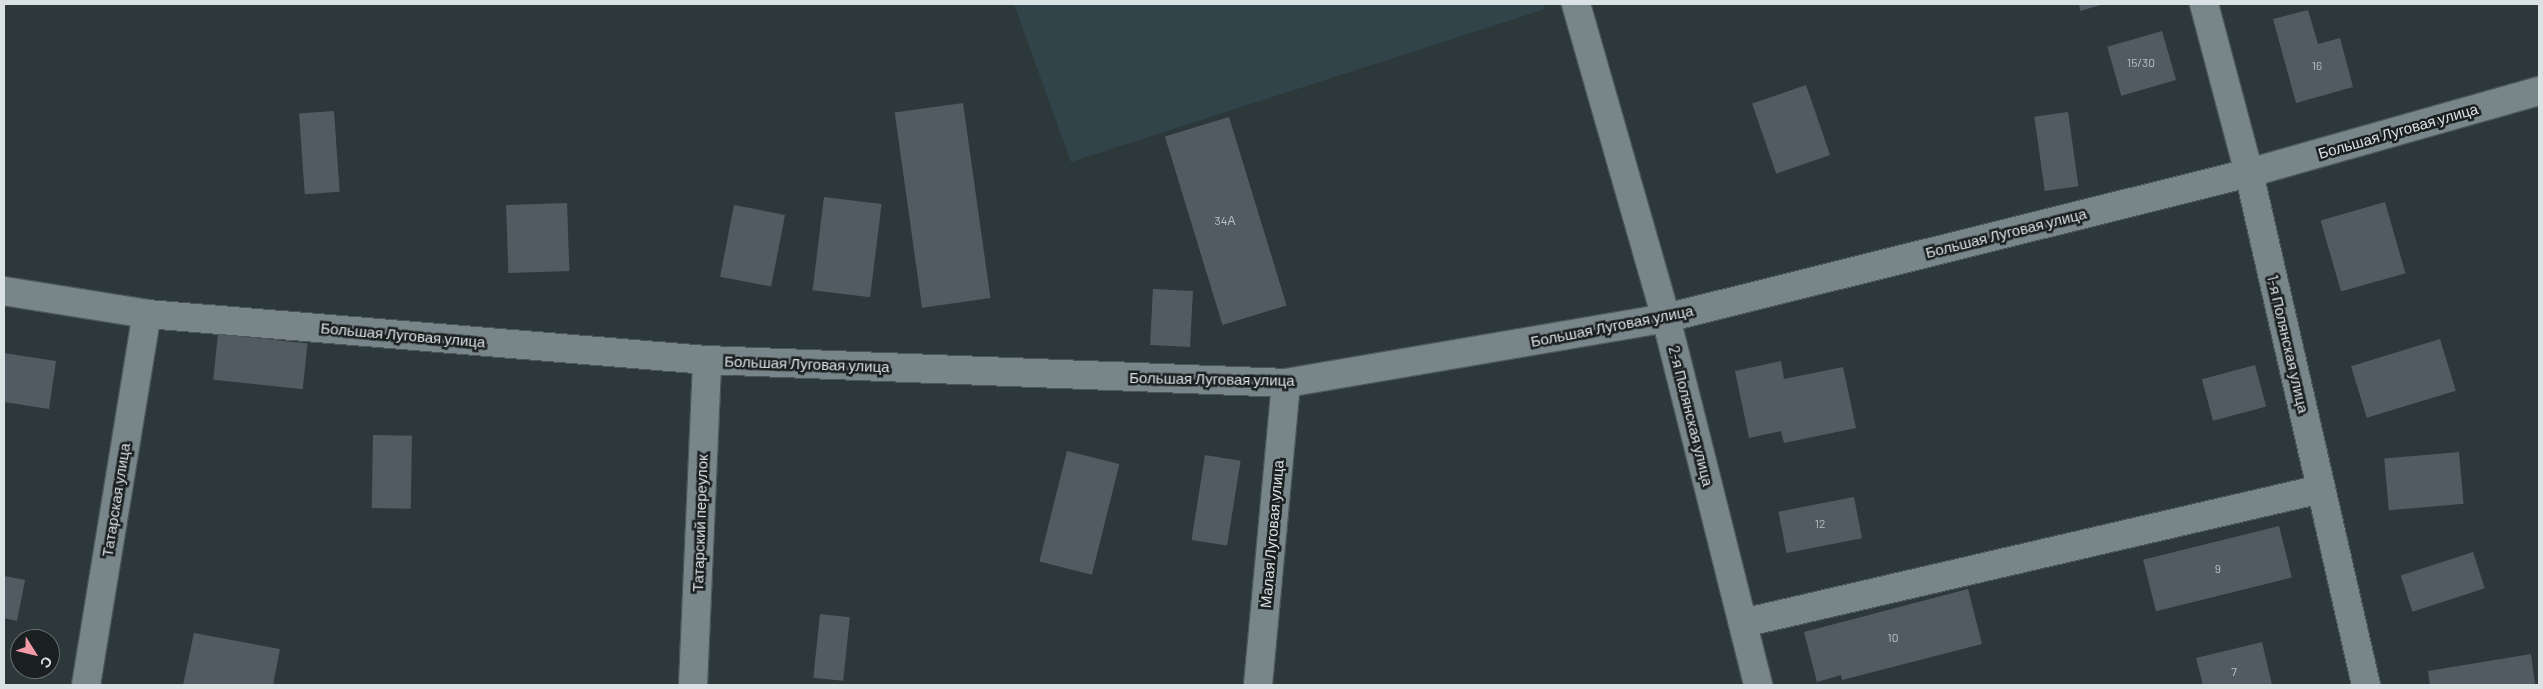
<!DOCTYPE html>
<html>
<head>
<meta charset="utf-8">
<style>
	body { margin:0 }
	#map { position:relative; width:2543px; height:689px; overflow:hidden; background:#2d383b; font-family:Barlow,sans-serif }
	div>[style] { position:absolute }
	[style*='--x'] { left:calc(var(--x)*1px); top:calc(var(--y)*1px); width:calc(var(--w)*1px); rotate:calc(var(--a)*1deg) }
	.built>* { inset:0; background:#314449 }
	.building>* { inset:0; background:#535b62; transform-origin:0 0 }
	.roads { filter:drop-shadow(1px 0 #4c5658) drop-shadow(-1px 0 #4c5658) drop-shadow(0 1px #4c5658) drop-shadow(0 -1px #4c5658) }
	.minor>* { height:28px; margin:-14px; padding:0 14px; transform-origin:14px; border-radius:14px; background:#798689 }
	span { translate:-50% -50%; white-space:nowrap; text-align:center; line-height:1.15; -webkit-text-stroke:5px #1a1f20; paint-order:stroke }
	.number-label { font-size:12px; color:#b9c0c4 }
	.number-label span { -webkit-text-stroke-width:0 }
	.street-label { font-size:15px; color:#dbe2e4 }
	.frame { position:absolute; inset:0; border:5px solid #dbe2e4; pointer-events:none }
	.north { position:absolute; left:10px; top:629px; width:50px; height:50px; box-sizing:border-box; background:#1a1f20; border:1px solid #676d6e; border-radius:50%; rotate:126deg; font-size:14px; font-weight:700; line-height:20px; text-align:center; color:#dbe2e4 }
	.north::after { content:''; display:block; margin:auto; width:18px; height:22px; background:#f39aa9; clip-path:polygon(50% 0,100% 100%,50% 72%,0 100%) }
</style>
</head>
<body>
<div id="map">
	<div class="built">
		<i style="clip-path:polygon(1014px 4px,1544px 4px,1545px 9px,1071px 162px)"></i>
	</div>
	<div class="building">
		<i style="clip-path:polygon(2079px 4px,2104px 4px,2080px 11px)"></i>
		<i style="clip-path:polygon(2308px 10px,2318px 44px,2340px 38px,2353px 87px,2296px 103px,2273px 19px)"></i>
		<i style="left:2162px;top:31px;width:51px;height:57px;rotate:74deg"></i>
		<i style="left:1806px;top:85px;width:74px;height:57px;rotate:71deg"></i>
		<i style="left:963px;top:103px;width:197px;height:69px;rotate:82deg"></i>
		<i style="left:334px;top:111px;width:81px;height:35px;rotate:86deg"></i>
		<i style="left:2068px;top:112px;width:75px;height:34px;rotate:82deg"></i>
		<i style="left:1229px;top:117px;width:197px;height:67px;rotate:73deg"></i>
		<i style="left:824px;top:197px;width:58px;height:94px;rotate:7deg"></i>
		<i style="left:2385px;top:202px;width:74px;height:67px;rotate:74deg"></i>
		<i style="left:567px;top:203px;width:68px;height:61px;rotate:88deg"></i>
		<i style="left:734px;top:205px;width:52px;height:73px;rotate:11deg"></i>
		<i style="left:1153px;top:289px;width:40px;height:56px;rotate:3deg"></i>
		<i style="left:218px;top:334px;width:90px;height:46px;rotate:6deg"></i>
		<i style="left:2440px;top:339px;width:54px;height:93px;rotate:73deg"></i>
		<i style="clip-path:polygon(4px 353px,56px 361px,49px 409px,4px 402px)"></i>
		<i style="clip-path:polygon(1781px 361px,1784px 379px,1843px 367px,1856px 428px,1784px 443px,1781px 431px,1749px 438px,1735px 371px)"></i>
		<i style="left:2255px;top:365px;width:43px;height:55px;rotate:75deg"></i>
		<i style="left:373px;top:435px;width:39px;height:73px;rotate:1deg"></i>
		<i style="left:1067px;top:451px;width:54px;height:114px;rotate:14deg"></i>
		<i style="left:2459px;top:452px;width:52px;height:75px;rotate:85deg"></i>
		<i style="left:1205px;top:455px;width:36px;height:86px;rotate:9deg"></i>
		<i style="left:1854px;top:497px;width:42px;height:77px;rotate:79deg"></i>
		<i style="left:2279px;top:526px;width:53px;height:140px;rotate:76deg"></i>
		<i style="left:2473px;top:552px;width:38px;height:76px;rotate:72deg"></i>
		<i style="clip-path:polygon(4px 576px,25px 580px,17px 621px,4px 618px)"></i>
		<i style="clip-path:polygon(1968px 589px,1982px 644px,1842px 680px,1841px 675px,1817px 682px,1804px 632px)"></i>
		<i style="left:820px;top:614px;width:30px;height:64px;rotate:6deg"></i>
		<i style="clip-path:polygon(194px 633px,280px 649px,273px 685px,183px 685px)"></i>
		<i style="clip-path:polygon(2262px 642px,2272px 685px,2203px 685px,2196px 658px)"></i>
		<i style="clip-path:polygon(2531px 654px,2535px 685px,2430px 685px,2428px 671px)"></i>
	</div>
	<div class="roads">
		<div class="minor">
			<i style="--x:1576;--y:4;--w:327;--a:74"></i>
			<i style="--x:1666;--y:318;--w:378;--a:75.9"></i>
			<i style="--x:2204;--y:4;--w:175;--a:75.1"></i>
			<i style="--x:2249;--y:173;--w:525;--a:77.13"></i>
			<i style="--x:4;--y:291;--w:145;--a:9.1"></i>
			<i style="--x:147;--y:314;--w:562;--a:4.7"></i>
			<i style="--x:707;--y:360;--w:579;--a:2.27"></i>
			<i style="--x:1286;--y:383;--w:386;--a:-9.7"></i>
			<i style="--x:1666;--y:318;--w:601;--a:-13.97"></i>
			<i style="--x:2249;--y:173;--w:301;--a:-15.8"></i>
			<i style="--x:1743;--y:623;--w:593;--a:-13.05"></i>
			<i style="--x:86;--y:685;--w:376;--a:-80.7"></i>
			<i style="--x:693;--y:685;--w:325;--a:-87.5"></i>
			<i style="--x:1258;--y:685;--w:303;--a:-84.7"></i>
		</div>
	</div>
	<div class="number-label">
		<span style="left:2141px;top:63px">15/30</span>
		<span style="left:2317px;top:66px">16</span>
		<span style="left:1225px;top:221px">34А</span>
		<span style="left:1820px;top:524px">12</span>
		<span style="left:2218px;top:569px">9</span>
		<span style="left:1893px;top:638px">10</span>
		<span style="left:2234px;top:672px">7</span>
	</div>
	<div class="street-label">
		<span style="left:2398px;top:131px;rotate:-16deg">Большая Луговая улица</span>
		<span style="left:2006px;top:233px;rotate:-14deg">Большая Луговая улица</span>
		<span style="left:1612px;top:326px;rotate:-11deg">Большая Луговая улица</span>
		<span style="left:403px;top:335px;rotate:5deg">Большая Луговая улица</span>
		<span style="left:2288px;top:344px;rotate:77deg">1-я Полянская улица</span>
		<span style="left:807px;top:364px;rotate:2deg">Большая Луговая улица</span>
		<span style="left:1212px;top:379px;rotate:1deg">Большая Луговая улица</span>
		<span style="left:1691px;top:416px;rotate:76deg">2-я Полянская улица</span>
		<span style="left:116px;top:500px;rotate:-81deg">Татарская улица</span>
		<span style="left:700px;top:523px;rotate:-88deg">Татарский переулок</span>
		<span style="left:1272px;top:534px;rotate:-85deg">Малая Луговая улица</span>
	</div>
	<div class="frame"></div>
	<div class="north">С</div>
</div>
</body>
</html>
